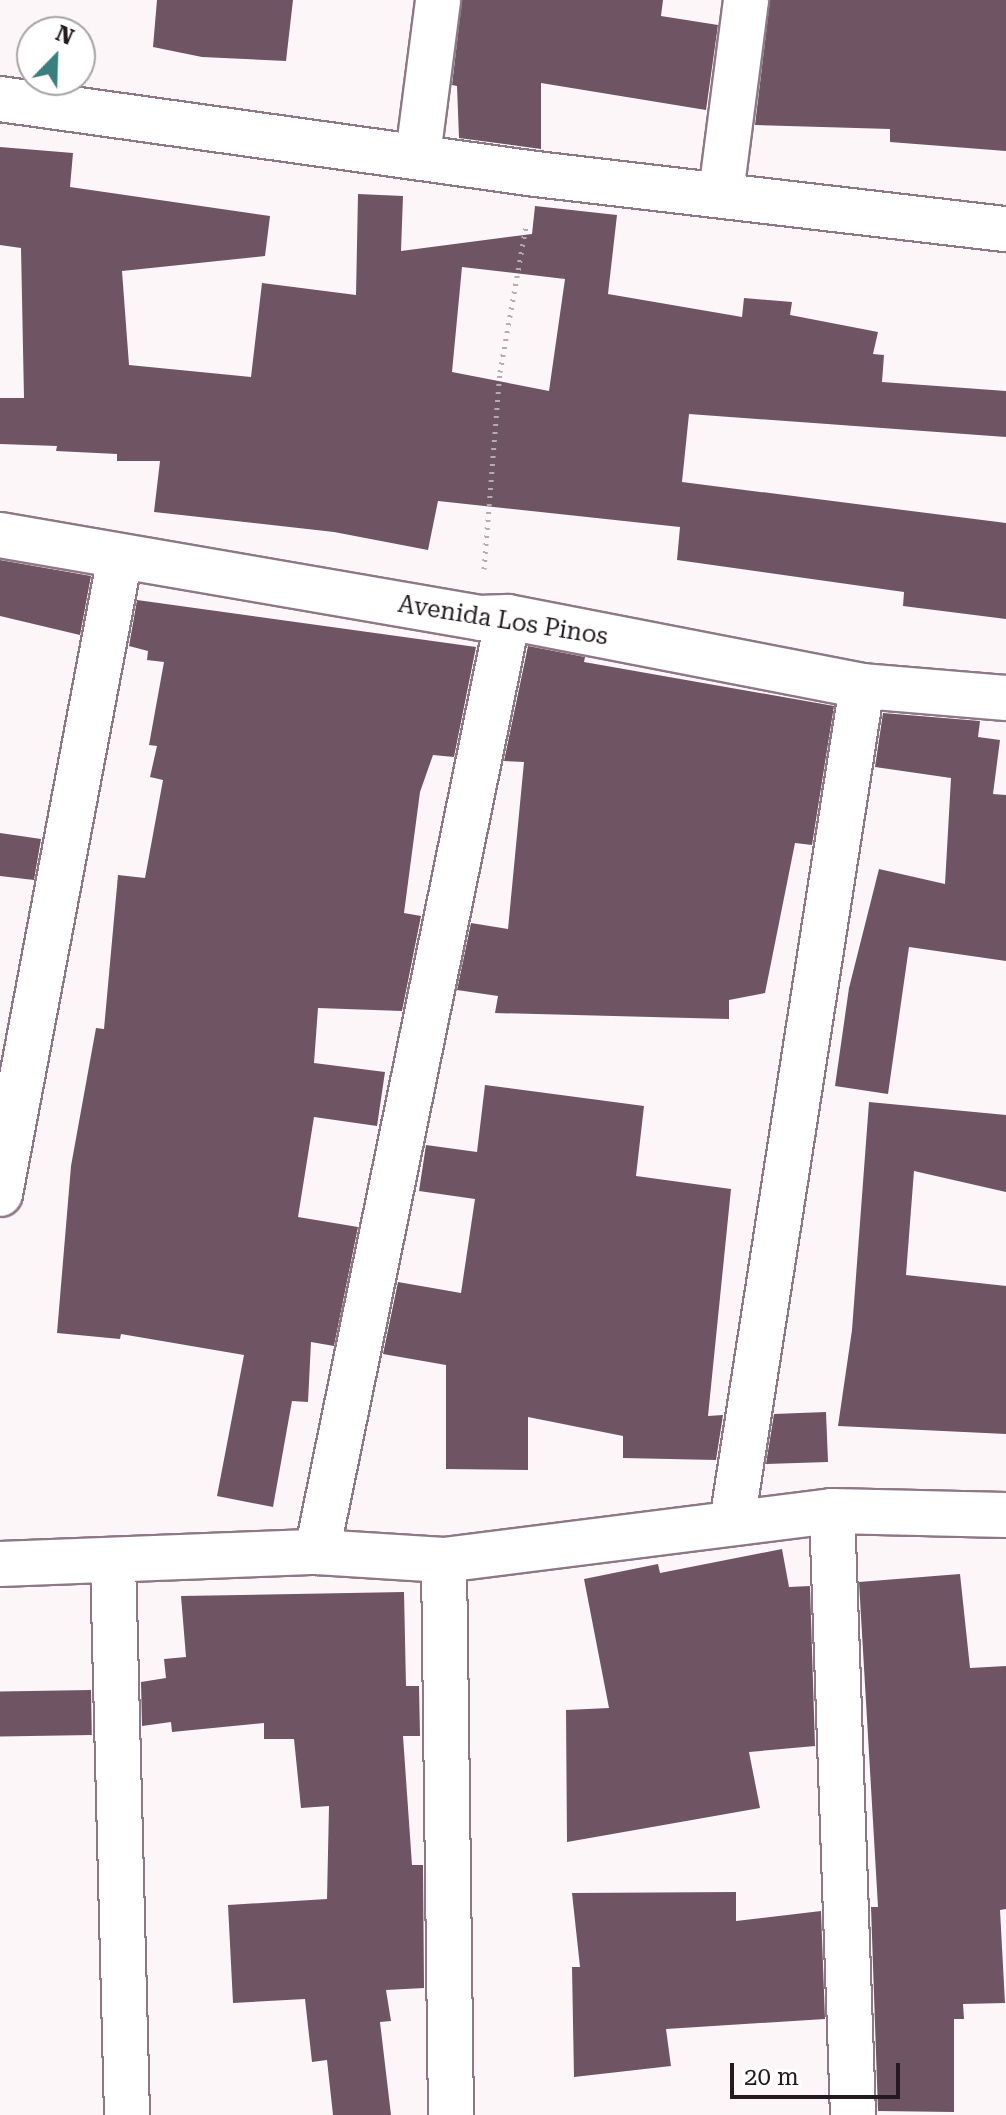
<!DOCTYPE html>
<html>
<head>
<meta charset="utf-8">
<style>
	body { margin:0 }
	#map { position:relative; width:1006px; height:2115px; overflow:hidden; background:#fcf6f9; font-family:"Roboto Serif",serif }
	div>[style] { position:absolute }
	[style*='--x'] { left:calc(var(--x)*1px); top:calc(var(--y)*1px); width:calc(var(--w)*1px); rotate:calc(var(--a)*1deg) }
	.building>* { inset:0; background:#6f5464; transform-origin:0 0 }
	.path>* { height:5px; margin-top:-2.5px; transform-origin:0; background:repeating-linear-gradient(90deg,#b4adb0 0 2px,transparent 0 8px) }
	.roads { filter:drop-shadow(2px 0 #8f7885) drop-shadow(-2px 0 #8f7885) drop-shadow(0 2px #8f7885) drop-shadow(0 -2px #8f7885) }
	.minor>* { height:44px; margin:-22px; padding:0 22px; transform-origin:22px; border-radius:22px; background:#fff }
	span { translate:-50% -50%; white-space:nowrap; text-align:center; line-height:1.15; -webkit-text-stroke:8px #fff; paint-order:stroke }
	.street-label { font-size:24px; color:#231a1f }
	.north { position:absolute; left:16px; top:16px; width:80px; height:80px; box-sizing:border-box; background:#fff; border:2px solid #a7a3a5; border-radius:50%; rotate:23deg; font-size:22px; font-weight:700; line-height:32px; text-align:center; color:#231a1f }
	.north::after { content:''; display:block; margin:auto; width:28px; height:36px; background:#38807e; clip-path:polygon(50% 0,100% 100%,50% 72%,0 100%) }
	.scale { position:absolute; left:730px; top:2063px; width:170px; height:36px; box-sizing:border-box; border:4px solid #231a1f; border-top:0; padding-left:10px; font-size:24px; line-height:28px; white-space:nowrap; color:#231a1f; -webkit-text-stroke:6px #fff; paint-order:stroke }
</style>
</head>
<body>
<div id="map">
	<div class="building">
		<i style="clip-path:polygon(157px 0,293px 0,286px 61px,202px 57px,153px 47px)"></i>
		<i style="clip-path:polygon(462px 0,663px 0,661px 16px,718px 25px,706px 110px,541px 83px,541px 149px,459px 138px,457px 86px,452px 85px)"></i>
		<i style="clip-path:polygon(770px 0,1006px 0,1006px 151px,890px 142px,890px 129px,755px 125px)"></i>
		<i style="clip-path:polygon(evenodd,0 147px,73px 153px,70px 187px,270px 216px,265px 256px,122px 271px,129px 365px,251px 377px,262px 283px,356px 295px,358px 194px,403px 196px,401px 251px,532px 234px,535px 206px,617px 215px,608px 294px,742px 317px,744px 298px,792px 302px,790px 315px,878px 332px,873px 354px,884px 355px,882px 382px,1006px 391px,1006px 437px,689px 414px,682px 482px,1006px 523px,1006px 619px,903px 606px,904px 592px,677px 560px,680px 527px,438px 501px,428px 550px,334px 532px,154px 512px,160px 461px,117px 461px,117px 454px,56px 451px,57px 446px,0 444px,0 398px,24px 398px,21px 248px,0 245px,0 147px,462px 267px,565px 279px,549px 391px,452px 372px,462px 267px)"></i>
		<i style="clip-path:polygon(0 560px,91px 576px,80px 635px,0 616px)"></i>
		<i style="clip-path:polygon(137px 600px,476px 647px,454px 757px,433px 755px,420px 792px,404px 913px,421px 916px,402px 1011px,318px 1008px,314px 1063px,385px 1072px,377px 1126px,314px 1117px,298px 1217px,358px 1227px,334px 1346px,311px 1342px,308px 1402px,292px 1401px,273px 1507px,217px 1496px,244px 1355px,121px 1334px,120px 1339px,57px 1333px,71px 1166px,96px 1028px,104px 1029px,118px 875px,145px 878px,163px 780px,150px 777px,157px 746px,149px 745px,164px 662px,147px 660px,148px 651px,129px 646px)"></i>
		<i style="clip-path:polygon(528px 646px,585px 657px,584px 662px,834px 706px,812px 845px,795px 843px,765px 993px,729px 1000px,729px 1019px,495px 1013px,498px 996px,457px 990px,471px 923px,508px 929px,524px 762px,504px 761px)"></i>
		<i style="clip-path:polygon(883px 713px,980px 721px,978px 737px,1000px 740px,993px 794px,1006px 795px,1006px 961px,909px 947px,888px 1094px,835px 1086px,849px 988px,879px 869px,945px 884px,951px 778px,875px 767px)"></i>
		<i style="clip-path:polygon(0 833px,41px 839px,34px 880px,0 876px)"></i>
		<i style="clip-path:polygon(485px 1085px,644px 1106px,636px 1176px,731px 1189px,708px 1416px,723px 1415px,716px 1460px,623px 1458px,623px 1436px,528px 1417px,528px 1470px,446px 1469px,446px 1365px,383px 1354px,398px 1282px,461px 1293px,475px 1199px,419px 1191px,426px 1145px,477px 1152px)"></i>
		<i style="clip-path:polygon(869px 1102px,1006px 1115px,1006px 1192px,914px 1171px,906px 1275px,1006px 1286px,1006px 1434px,838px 1426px,852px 1330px)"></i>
		<i style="clip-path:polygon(826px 1412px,828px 1462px,766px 1464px,774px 1414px)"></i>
		<i style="clip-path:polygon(782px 1549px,789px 1587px,810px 1586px,815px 1746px,749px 1752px,760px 1808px,567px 1842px,566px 1710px,609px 1708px,584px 1579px,658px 1564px,660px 1573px)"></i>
		<i style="clip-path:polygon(960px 1574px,970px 1668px,1006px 1666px,1006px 1909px,1000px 1910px,1005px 2003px,963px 2004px,964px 2019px,954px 2019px,954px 2112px,878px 2111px,871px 1907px,878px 1907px,859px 1582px)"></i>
		<i style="clip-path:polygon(404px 1592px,406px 1686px,419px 1686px,420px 1736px,403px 1736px,412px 1865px,423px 1865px,424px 1988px,386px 1990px,391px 2021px,380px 2022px,391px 2115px,333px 2115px,327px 2060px,312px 2062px,305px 1999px,233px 2003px,228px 1905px,327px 1899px,329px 1806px,301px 1808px,294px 1739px,264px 1739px,264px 1723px,172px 1732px,171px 1722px,142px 1726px,141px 1682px,166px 1678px,164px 1659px,186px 1657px,181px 1596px)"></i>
		<i style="left:91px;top:1690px;width:45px;height:92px;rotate:89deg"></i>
		<i style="clip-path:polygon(736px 1892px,736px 1921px,821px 1911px,825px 2019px,666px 2029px,671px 2066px,574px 2077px,572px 1967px,580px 1967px,572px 1893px)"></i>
	</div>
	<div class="path">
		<i style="--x:484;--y:569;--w:198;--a:-85.4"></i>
		<i style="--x:500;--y:372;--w:148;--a:-79.9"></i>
	</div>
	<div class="roads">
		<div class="minor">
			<i style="--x:0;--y:99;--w:541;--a:7.97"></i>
			<i style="--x:536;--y:174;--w:473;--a:6.7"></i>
			<i style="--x:418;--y:155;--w:156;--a:-82.6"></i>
			<i style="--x:721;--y:193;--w:195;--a:-82.6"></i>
			<i style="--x:0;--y:535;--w:487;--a:9.8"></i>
			<i style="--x:480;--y:618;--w:28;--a:-2"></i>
			<i style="--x:508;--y:617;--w:361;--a:11"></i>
			<i style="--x:862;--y:686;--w:144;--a:4.8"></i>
			<i style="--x:0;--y:1194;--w:648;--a:-79.33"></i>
			<i style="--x:832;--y:1511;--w:604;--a:88.01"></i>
			<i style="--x:732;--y:1522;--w:846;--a:-81.16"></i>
			<i style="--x:317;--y:1552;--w:954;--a:-78.45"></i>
			<i style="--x:444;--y:1560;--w:555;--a:89.28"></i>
			<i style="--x:113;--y:1562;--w:553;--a:88.55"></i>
			<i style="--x:0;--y:1564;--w:317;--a:-2.2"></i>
			<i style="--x:317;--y:1552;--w:127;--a:3.6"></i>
			<i style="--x:444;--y:1560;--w:391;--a:-7.2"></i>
			<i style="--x:832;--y:1511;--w:174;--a:1.3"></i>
		</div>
	</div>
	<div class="street-label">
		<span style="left:503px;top:621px;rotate:9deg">Avenida Los Pinos</span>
	</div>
	<div class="north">N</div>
	<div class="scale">20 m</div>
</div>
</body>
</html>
